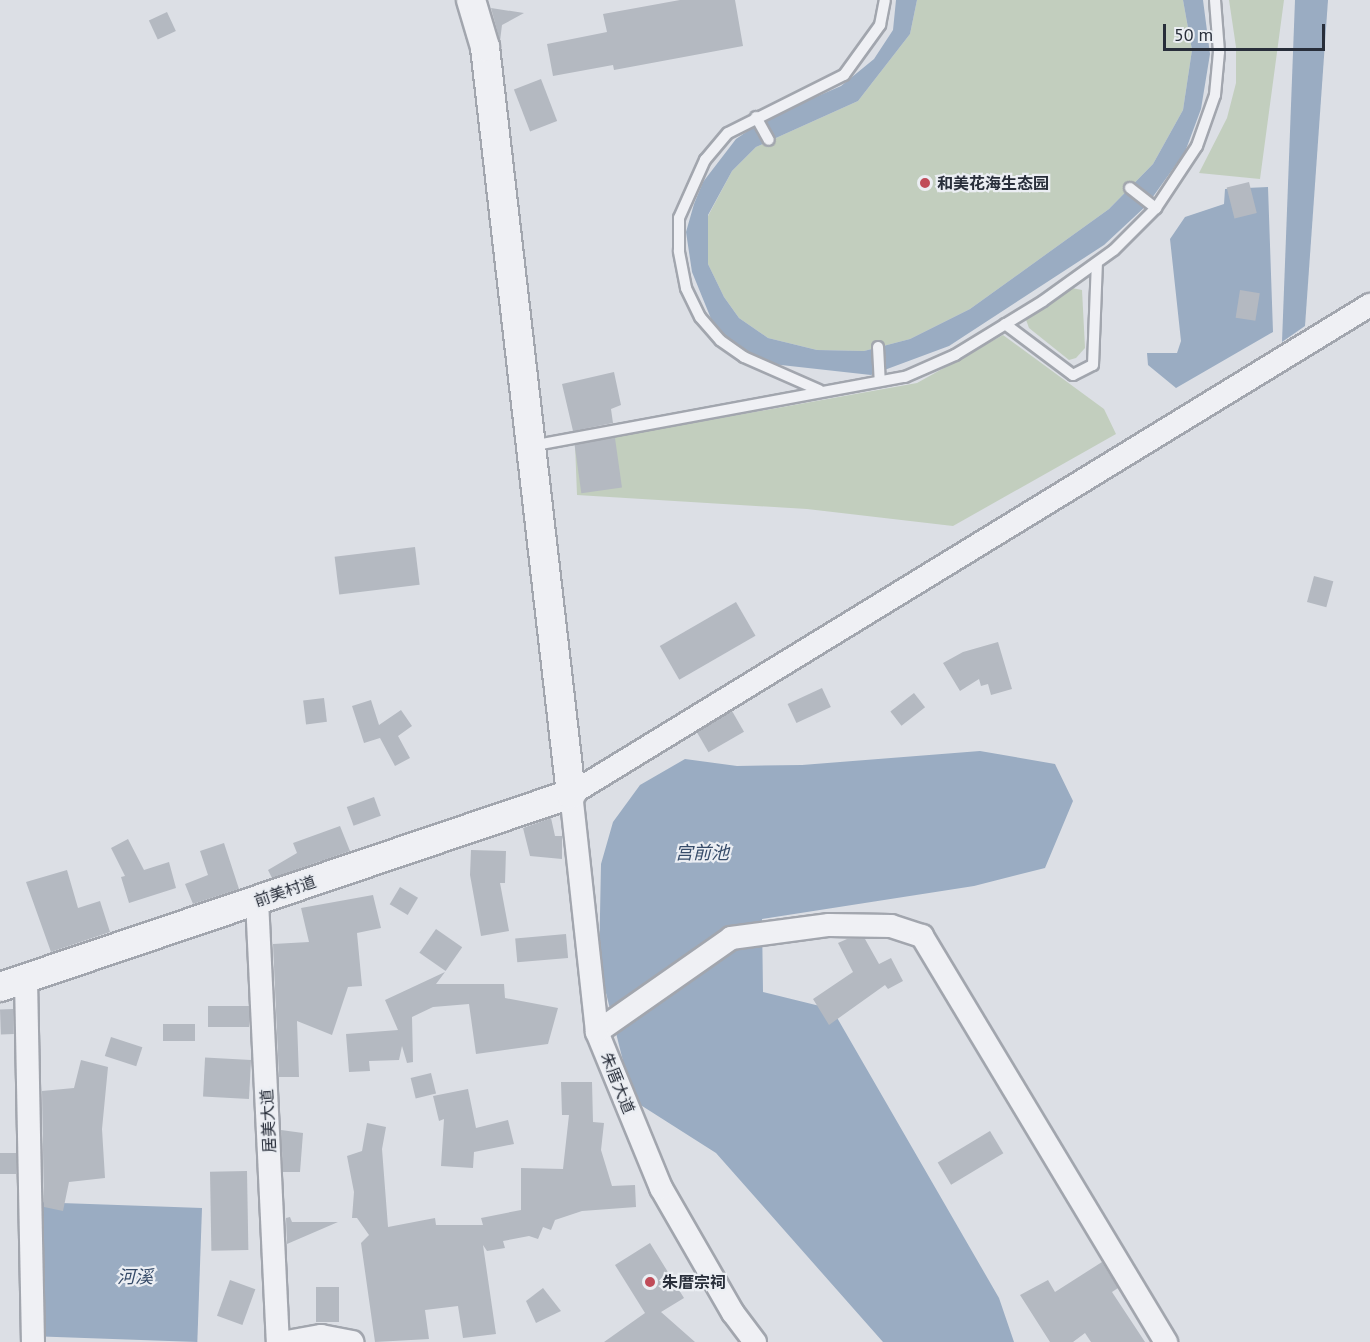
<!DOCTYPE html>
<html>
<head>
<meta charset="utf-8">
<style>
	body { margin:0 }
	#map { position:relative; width:1370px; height:1342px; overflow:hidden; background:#dcdfe5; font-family:"PT Sans","Noto Sans SC",sans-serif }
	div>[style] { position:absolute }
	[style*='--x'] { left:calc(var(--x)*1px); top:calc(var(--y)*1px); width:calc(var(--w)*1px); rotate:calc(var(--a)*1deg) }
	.green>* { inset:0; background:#c2cebe }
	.water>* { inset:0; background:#9aacc2; transform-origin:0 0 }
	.building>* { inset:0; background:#b4b9c1; transform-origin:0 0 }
	.roads { filter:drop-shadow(2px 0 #a2a6ae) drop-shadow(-2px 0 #a2a6ae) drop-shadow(0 2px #a2a6ae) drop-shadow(0 -2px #a2a6ae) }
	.service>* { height:10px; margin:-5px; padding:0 5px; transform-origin:5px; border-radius:5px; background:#eff0f4 }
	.minor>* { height:22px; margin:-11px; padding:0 11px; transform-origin:11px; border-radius:11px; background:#eff0f4 }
	.tertiary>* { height:28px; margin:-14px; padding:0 14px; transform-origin:14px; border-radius:14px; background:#eff0f4 }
	.dots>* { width:16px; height:16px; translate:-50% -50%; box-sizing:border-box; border:3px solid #ebeef3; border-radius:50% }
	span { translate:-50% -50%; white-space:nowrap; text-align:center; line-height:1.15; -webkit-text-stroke:4.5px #ebeef3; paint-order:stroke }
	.poi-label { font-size:16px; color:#282e3a; font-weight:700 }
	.left { translate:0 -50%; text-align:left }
	.street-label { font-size:16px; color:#282e3a }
	.water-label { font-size:18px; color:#364b69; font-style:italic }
	.scale { position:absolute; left:1163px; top:24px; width:162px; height:27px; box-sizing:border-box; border:3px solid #282e3a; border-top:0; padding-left:8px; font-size:18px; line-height:21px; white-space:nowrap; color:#282e3a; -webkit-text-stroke:4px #ebeef3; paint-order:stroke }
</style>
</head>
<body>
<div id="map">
	<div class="green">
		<i style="clip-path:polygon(917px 0,1183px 0,1192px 50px,1183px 110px,1153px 164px,1109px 209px,970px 309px,910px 339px,864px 351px,817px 350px,768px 338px,739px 318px,724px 297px,708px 264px,708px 216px,732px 171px,756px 147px,858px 101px,910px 34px)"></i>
		<i style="clip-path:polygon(1229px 0,1284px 0,1260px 179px,1199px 173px,1227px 118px,1236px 83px,1236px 47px)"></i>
		<i style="clip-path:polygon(1072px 288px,1082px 290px,1085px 348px,1076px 358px,1069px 360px,1029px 328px,1025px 317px)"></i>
		<i style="clip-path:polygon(1003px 335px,1104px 409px,1116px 434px,953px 526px,807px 509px,577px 495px,575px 444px,917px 383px)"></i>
	</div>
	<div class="water">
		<i style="clip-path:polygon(896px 0,917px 0,910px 34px,858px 101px,756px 147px,732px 171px,708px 215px,708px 264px,724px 297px,739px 318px,768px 338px,817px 350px,864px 351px,910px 339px,970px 309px,1109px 209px,1153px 164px,1183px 110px,1192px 50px,1183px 0,1203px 0,1210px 54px,1201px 109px,1185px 152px,1147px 205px,1104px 245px,949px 346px,871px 375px,772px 364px,742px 349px,714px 326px,692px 272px,686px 232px,694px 204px,703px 182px,736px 139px,765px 119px,841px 86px,874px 59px,893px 30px)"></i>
		<i style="clip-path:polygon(1295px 0,1328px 0,1305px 326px,1282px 342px)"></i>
		<i style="clip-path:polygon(1268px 187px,1273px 332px,1176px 388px,1148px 365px,1147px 353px,1177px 353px,1181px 341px,1170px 239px,1185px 217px,1224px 204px,1225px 189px)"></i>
		<i style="clip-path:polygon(980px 751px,1055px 764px,1073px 801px,1045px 868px,974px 886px,762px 919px,763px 992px,832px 1009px,999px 1298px,1014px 1342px,883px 1342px,716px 1153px,639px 1104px,623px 1061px,599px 965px,601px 864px,613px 822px,640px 785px,685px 759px,737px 766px,802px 765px)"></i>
		<i style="left:202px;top:1208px;width:134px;height:162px;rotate:92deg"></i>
	</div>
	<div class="building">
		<i style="clip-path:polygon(680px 0,735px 0,743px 46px,614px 70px,613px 65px,553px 76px,547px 44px,607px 32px,603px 14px)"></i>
		<i style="clip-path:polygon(491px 8px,524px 13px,502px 25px,500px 41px)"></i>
		<i style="left:167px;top:12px;width:21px;height:20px;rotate:65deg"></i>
		<i style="left:541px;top:79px;width:45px;height:29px;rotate:69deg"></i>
		<i style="left:1249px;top:182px;width:32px;height:23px;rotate:76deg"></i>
		<i style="left:1240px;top:290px;width:20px;height:28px;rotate:9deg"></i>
		<i style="clip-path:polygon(614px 372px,621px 405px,611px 409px,613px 423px,573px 431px,562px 384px)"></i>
		<i style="left:615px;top:438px;width:50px;height:41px;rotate:82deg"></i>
		<i style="left:415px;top:547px;width:38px;height:81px;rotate:83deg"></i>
		<i style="left:1314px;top:576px;width:20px;height:27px;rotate:15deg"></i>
		<i style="left:736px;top:602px;width:39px;height:88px;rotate:60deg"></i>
		<i style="clip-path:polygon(998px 642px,1012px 689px,991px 695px,988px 684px,981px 686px,979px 679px,960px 691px,943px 663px,963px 652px)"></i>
		<i style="left:822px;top:688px;width:21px;height:38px;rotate:65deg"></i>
		<i style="left:914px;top:693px;width:18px;height:30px;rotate:52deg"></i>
		<i style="left:324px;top:698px;width:24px;height:21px;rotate:83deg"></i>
		<i style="clip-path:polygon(371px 700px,379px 725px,401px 710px,412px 726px,398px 736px,410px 758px,395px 766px,380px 738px,364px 743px,352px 706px)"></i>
		<i style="left:732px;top:711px;width:24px;height:41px;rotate:60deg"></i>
		<i style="left:374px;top:797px;width:20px;height:29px;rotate:70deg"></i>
		<i style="clip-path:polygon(551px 818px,555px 836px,562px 836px,562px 859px,530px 856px,523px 828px)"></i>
		<i style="clip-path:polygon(340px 826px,350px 851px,272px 878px,268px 870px,297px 853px,293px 843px)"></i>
		<i style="clip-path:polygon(128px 839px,144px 870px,169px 862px,176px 888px,129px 903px,121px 877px,125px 876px,111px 848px)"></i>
		<i style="clip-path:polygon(224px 843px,239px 889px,193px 904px,185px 884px,208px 875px,200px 851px)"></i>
		<i style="clip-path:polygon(471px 850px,506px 851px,505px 883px,500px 883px,509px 931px,481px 936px,470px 875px)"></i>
		<i style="clip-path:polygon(67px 870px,78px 908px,100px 901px,110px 932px,51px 952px,26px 882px)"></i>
		<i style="left:400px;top:887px;width:21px;height:20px;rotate:31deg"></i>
		<i style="clip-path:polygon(373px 895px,381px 928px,357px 933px,362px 986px,348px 987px,332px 1035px,297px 1021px,299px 1077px,279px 1077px,273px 944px,309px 942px,301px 908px)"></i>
		<i style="left:436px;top:929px;width:32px;height:29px;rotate:35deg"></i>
		<i style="left:566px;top:934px;width:24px;height:51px;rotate:85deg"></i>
		<i style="clip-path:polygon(847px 939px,865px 939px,879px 964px,891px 958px,903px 981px,888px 989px,885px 985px,829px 1025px,813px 999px,853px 972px,838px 943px)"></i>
		<i style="clip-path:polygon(445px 972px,436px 984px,504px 984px,505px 998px,558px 1008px,548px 1044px,476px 1054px,469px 1004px,433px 1007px,412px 1017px,413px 1062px,407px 1063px,402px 1046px,399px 1060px,369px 1061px,370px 1071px,349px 1072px,346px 1034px,398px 1030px,385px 1000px)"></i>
		<i style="left:208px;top:1006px;width:41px;height:21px"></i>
		<i style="left:13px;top:1009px;width:25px;height:13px;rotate:88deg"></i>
		<i style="left:195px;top:1024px;width:17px;height:32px;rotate:90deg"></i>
		<i style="left:111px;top:1037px;width:33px;height:20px;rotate:18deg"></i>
		<i style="clip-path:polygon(81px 1060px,108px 1067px,102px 1129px,105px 1178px,69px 1182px,63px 1211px,44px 1207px,42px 1091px,74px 1088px)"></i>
		<i style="left:251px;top:1060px;width:39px;height:46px;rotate:93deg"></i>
		<i style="left:431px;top:1073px;width:21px;height:21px;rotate:76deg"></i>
		<i style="clip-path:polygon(561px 1082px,592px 1082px,593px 1122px,604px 1123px,601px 1150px,612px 1186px,635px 1185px,636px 1207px,582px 1211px,555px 1220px,551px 1230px,543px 1227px,538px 1239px,529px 1236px,503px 1241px,505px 1248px,487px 1251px,483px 1245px,496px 1334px,463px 1338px,458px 1306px,425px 1310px,429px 1339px,375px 1342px,361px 1243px,369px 1235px,357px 1218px,352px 1218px,354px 1192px,347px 1156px,362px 1151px,367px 1123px,386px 1127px,382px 1149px,388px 1227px,435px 1218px,436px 1225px,483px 1225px,481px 1218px,521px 1210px,521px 1168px,563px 1169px,569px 1115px,562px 1115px)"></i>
		<i style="clip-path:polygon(468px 1089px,476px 1128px,508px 1120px,514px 1144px,474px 1152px,473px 1168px,441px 1166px,444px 1119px,439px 1121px,433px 1096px)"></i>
		<i style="clip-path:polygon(281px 1130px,303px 1133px,300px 1172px,283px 1172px)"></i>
		<i style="left:990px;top:1131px;width:26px;height:61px;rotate:59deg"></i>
		<i style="left:16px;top:1153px;width:21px;height:16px;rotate:90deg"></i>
		<i style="left:247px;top:1171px;width:79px;height:37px;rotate:89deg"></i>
		<i style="clip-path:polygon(290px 1217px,292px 1222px,338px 1222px,287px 1244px,286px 1218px)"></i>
		<i style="clip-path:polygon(650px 1243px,684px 1298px,661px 1312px,695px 1342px,604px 1342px,645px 1313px,615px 1265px)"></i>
		<i style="clip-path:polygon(1102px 1262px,1118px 1288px,1112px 1292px,1145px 1342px,1091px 1342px,1085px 1333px,1073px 1342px,1050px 1342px,1020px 1295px,1048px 1280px,1055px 1292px)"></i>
		<i style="left:230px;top:1280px;width:27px;height:38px;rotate:20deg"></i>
		<i style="left:316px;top:1287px;width:23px;height:35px"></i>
		<i style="clip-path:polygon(543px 1288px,561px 1311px,536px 1323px,526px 1301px)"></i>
	</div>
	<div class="roads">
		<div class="service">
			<i style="--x:756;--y:117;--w:26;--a:61"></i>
			<i style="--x:1130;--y:188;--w:33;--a:38"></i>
			<i style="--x:1005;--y:324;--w:85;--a:36.9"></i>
			<i style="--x:1073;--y:375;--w:22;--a:-27"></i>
			<i style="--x:1093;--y:365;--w:102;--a:-87.8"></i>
			<i style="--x:878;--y:347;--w:33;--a:87"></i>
			<i style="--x:819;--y:390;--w:82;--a:-156.3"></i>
			<i style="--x:744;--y:357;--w:29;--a:-145"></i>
			<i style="--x:720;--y:340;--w:30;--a:-131"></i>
			<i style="--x:700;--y:317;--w:32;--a:-116"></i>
			<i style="--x:686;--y:288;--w:38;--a:-101"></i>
			<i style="--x:679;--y:251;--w:33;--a:-90"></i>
			<i style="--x:679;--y:218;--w:64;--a:-65.9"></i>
			<i style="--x:705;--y:160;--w:35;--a:-50"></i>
			<i style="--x:728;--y:133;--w:130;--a:-26.6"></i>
			<i style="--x:844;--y:75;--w:62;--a:-54.2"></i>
			<i style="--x:880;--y:25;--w:25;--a:-79"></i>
			<i style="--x:531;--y:446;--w:380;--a:-10.5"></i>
			<i style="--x:905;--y:377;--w:55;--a:-23.7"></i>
			<i style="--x:955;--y:355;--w:103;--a:-31.5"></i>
			<i style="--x:1043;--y:301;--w:87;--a:-35.7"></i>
			<i style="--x:1114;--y:250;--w:59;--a:-45"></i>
			<i style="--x:1156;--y:208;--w:74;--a:-56.5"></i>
			<i style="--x:1197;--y:146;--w:54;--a:-70.6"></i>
			<i style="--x:1215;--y:95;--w:43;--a:-84.7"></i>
			<i style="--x:1219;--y:52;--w:52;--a:-94.4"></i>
		</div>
		<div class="minor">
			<i style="--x:257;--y:900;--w:442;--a:87.3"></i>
			<i style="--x:26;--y:979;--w:363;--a:88.9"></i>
			<i style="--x:597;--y:1032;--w:164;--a:-35"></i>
			<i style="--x:731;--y:938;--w:99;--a:-7.6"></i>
			<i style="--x:829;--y:925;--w:62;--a:0.9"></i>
			<i style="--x:891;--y:926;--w:33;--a:18"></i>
			<i style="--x:922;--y:936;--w:474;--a:59"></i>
			<i style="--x:287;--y:1342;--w:35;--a:-10"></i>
			<i style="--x:321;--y:1336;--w:32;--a:11"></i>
			<i style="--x:755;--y:1342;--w:36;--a:-127"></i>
			<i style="--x:733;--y:1313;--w:144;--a:-119.9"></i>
			<i style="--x:661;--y:1188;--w:169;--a:-112.3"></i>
			<i style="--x:597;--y:1032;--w:239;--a:-96.2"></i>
			<i style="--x:571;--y:794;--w:937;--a:-31.47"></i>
		</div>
		<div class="tertiary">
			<i style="--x:0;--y:987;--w:603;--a:-18.68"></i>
			<i style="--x:571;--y:794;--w:752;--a:-96.57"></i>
			<i style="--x:485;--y:47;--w:49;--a:-106.6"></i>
		</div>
	</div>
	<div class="dots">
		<i style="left:925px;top:183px;background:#c04c59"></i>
		<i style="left:650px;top:1282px;background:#c04c59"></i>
	</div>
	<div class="poi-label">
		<span class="left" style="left:937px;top:183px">和美花海生态园</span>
		<span class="left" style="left:662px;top:1282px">朱厝宗祠</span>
	</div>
	<div class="street-label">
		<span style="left:285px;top:891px;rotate:-19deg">前美村道</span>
		<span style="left:618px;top:1083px;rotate:68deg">朱厝大道</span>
		<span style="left:268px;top:1121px;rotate:-93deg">居美大道</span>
	</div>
	<div class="water-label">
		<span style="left:702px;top:853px">宫前池</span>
		<span style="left:135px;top:1277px">河溪</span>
	</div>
	<div class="scale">50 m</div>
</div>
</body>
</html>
